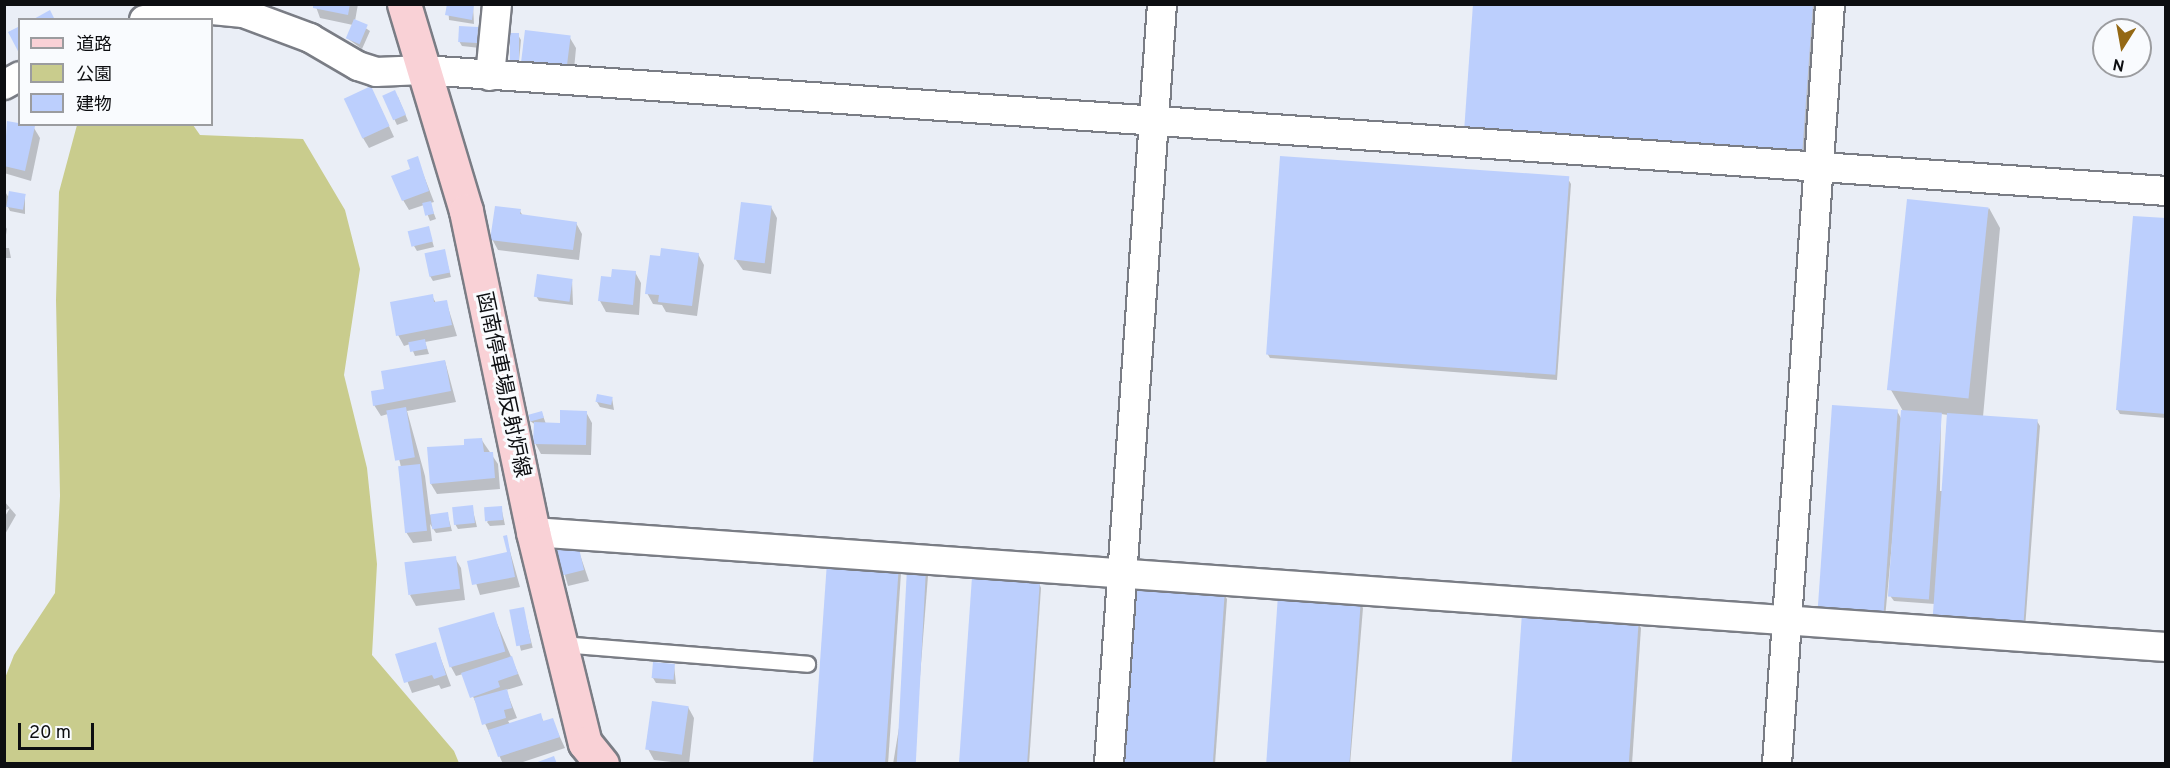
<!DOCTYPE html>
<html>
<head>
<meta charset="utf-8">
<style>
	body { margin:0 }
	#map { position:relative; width:2170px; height:768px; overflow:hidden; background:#eaeef6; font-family:Overpass,"Noto Sans JP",sans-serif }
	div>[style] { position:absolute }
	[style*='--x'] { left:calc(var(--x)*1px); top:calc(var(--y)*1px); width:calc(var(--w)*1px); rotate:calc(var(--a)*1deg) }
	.green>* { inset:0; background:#c9cc8d }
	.shadow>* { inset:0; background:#0003; transform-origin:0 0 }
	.building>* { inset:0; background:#bccffd; transform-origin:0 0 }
	.roads { filter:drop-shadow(2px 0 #7a7d85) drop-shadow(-2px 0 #7a7d85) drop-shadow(0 2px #7a7d85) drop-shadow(0 -2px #7a7d85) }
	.lane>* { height:15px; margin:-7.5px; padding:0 7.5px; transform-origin:7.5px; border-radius:7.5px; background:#fff }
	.street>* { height:28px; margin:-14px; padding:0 14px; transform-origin:14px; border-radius:14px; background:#fff }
	.secondary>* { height:33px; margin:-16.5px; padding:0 16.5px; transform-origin:16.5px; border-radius:16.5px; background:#f9d1d6 }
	span { translate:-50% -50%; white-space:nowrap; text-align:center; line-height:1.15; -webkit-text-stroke:6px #f9fbfe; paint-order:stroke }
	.street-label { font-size:21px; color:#0d0e11 }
	.frame { position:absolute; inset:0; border:6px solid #0d0e11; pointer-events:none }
	.legend { position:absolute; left:18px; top:18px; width:195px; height:108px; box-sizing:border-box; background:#f9fbfe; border:2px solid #9b9c9f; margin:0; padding:8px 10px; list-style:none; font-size:18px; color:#0d0e11 }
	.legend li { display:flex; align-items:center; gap:12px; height:30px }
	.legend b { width:30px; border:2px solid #9b9c9f }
	.north { position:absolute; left:2092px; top:18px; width:60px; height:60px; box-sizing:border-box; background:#f9fbfe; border:2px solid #9b9c9f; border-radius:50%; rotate:191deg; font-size:16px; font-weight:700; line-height:24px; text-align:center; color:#0d0e11 }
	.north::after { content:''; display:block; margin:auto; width:21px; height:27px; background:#946814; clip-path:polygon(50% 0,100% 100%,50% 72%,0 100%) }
	.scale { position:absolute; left:18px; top:723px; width:76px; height:27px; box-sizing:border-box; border:3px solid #0d0e11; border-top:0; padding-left:8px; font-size:18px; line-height:21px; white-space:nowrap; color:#0d0e11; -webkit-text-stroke:4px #f9fbfe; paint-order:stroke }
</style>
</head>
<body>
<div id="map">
	<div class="green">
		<i style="clip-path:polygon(77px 125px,193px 125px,200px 135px,303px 139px,345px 210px,360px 269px,344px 375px,367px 468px,377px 564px,372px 655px,454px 751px,459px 763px,5px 763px,5px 678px,14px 655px,55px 593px,60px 496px,56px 300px,59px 192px)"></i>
	</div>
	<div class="shadow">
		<i style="clip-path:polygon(315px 4px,358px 4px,355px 21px,370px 31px,362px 49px,347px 38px,353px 25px,320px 18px)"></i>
		<i style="clip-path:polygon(448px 4px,473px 6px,474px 24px,449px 20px)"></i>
		<i style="clip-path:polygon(1475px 4px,1816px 4px,1804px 160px)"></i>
		<i style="clip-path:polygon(478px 29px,480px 48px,462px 46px,459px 41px)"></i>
		<i style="clip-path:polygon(518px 35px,521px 40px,518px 71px,511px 71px)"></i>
		<i style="clip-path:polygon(570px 38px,576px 48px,573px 80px,529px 74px)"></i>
		<i style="clip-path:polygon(384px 97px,398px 97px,408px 121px,397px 125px)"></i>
		<i style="clip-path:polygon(376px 98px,394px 137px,369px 148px,363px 138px)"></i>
		<i style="clip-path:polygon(9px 123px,34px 128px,40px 138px,31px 181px,4px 173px)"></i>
		<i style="clip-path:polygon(417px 158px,434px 202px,430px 203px,436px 219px,430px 221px,424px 205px,409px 210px,403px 200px)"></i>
		<i style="clip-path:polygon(1568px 179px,1571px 184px,1557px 380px,1270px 358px,1267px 353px)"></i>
		<i style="clip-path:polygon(4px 190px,9px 198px,25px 196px,25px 214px,10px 211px,7px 205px,4px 213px)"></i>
		<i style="clip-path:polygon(771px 207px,777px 218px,771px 274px,743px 270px,736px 260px)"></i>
		<i style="clip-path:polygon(evenodd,1989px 208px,2000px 228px,1983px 417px,2037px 421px,2040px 426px,2025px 629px,1935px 604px,1894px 601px,1891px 597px,1898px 477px,1885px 619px,1823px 614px,1897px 411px,1902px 420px,1903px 411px,1891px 390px,1989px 208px,1941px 414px,1948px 415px,1943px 491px,1940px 491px,1941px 414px)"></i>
		<i style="clip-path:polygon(520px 211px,523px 216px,576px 223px,582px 234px,579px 260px,498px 250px,492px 239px)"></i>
		<i style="clip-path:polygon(2166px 220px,2166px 418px,2120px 414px,2117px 409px)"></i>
		<i style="clip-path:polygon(4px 224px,7px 229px,4px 246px)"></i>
		<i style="clip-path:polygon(428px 227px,434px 247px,417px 251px,414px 246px)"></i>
		<i style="clip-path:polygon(4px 248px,9px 248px,11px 258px,4px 258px)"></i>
		<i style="clip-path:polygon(444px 251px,451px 277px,433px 281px,430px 276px)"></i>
		<i style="clip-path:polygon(698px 254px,704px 265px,697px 316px,666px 312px,662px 305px,653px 304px,647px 293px)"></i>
		<i style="clip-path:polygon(635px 272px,641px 283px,639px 315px,606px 312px,600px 301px,613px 278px)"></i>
		<i style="clip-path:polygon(572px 280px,573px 305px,539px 301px,536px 296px)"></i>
		<i style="clip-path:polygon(432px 296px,436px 303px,446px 301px,457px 336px,425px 342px,429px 354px,415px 356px,410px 344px,404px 346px,398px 335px)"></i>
		<i style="clip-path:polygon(445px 361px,456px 402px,407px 411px,425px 476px,430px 515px,447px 513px,452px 531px,436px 533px,430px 524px,432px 541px,413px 543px,406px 532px,401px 467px,388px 414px,381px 416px,374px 405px,386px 390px)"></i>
		<i style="clip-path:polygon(612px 398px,614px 410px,600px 407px,597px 402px)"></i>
		<i style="clip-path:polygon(586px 412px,592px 423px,591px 455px,541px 454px,535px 443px,536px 425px,530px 421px,542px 413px,546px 424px,561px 424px)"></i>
		<i style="clip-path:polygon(481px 439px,498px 464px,500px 489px,437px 494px,431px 484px,466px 447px)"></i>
		<i style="clip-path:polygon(4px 501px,16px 515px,4px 536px,4px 518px,10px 508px,4px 511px)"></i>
		<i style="clip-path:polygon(472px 507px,477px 527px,458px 529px,455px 524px)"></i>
		<i style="clip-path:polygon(501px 507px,505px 525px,490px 526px,487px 522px)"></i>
		<i style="clip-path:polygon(506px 537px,520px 587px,480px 595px,469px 562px,508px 554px)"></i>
		<i style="clip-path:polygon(556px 543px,577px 546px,589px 581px,568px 586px)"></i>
		<i style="clip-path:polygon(455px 558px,461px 568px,465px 600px,416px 606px,410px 595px)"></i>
		<i style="clip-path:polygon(898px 568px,901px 573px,888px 764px,814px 764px)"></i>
		<i style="clip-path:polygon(925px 571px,928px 576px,913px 764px,893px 764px)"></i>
		<i style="clip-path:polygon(1039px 583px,1041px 588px,1029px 764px,960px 764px)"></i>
		<i style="clip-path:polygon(1224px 594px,1227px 599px,1215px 764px,1123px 764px)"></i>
		<i style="clip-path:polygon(1360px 603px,1363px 608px,1350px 764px,1266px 764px)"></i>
		<i style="left:523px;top:609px;width:40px;height:12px;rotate:76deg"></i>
		<i style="clip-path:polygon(493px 614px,523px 685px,506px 690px,517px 718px,508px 721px,510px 724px,540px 715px,544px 722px,552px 720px,565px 748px,517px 764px,503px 764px,463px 674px,456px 676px,450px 665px)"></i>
		<i style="clip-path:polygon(1638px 623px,1641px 628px,1632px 764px,1513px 764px)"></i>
		<i style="clip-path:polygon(435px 643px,451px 686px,441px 689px,439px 685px,412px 693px,397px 655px)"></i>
		<i style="clip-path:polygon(674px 665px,676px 684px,656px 683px,653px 678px)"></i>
		<i style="clip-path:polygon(688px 707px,694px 718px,689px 764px,654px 760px,648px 749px)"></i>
	</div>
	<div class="building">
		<i style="clip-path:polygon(313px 4px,350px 4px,348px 15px,313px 8px)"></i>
		<i style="clip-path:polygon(447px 4px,474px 5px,472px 20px,445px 15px)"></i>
		<i style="clip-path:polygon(1473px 4px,1813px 4px,1802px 156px,1464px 132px)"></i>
		<i style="clip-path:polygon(50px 10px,55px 20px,32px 20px)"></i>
		<i style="left:354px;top:19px;width:15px;height:21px;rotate:23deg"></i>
		<i style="clip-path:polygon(20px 26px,20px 55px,8px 32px)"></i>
		<i style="left:459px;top:26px;width:19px;height:16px;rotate:3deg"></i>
		<i style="left:525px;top:30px;width:46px;height:34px;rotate:7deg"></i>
		<i style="left:510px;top:33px;width:9px;height:33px"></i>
		<i style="left:371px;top:86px;width:44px;height:30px;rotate:65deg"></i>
		<i style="left:395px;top:90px;width:27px;height:14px;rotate:66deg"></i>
		<i style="clip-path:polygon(7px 121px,35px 126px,25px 171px,4px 166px)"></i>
		<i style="clip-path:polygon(418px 156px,429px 191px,402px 201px,391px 176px,410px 169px,407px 160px)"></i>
		<i style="left:1280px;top:156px;width:290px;height:199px;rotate:4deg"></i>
		<i style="left:9px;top:191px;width:17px;height:16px;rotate:10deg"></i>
		<i style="left:1907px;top:199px;width:82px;height:192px;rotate:6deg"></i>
		<i style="left:431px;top:201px;width:13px;height:9px;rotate:77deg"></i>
		<i style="left:741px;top:202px;width:31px;height:58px;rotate:7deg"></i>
		<i style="clip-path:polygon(495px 206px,521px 209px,520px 214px,577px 222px,573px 250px,490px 240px)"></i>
		<i style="clip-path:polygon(2133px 216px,2166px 218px,2166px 414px,2116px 410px)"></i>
		<i style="left:429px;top:226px;width:16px;height:22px;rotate:76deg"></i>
		<i style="clip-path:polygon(661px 248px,699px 253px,692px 306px,658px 302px,659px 295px,645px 294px,650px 255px,660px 256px)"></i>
		<i style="left:445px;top:249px;width:24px;height:21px;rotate:78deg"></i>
		<i style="clip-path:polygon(612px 269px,636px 271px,633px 305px,598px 301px,601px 276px,611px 277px)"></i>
		<i style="left:537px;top:274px;width:36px;height:23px;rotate:8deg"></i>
		<i style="clip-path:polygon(433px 294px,434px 302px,447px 300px,452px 325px,396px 336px,390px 302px)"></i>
		<i style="left:425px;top:339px;width:10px;height:17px;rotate:79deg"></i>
		<i style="clip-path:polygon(445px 360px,451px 391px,373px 406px,371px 391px,384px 389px,381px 371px)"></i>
		<i style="left:597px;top:394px;width:16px;height:8px;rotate:11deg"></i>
		<i style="left:1832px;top:405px;width:66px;height:205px;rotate:4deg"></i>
		<i style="left:406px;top:407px;width:51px;height:20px;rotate:80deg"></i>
		<i style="clip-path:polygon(560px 410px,587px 411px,586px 445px,533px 444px,534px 422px,560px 423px)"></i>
		<i style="left:1901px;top:410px;width:41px;height:187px;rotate:4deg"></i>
		<i style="left:542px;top:411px;width:7px;height:14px;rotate:74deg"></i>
		<i style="left:1947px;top:413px;width:91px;height:206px;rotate:4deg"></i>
		<i style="clip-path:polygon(482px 438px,484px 452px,493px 452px,495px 478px,430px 484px,427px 447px,464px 445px,464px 439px)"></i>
		<i style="left:420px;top:464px;width:67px;height:22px;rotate:84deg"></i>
		<i style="left:473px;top:505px;width:18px;height:21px;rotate:84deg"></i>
		<i style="left:502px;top:506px;width:14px;height:18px;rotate:86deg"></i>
		<i style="left:448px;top:512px;width:15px;height:18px;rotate:82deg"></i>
		<i style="clip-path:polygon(507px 535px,515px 577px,472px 585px,467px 561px,507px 552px,503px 536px)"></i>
		<i style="clip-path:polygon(554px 542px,578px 544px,584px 570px,560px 576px)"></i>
		<i style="left:456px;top:556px;width:33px;height:52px;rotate:83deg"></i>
		<i style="left:827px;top:562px;width:72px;height:202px;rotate:4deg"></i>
		<i style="left:907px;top:568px;width:19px;height:197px;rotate:3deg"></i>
		<i style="left:972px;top:577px;width:68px;height:187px;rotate:4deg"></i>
		<i style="left:1134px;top:586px;width:91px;height:178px;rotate:4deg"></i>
		<i style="left:1278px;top:595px;width:83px;height:170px;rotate:4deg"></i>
		<i style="left:524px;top:607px;width:37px;height:15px;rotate:79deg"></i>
		<i style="left:494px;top:612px;width:41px;height:58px;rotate:74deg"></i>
		<i style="left:1522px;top:613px;width:117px;height:151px;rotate:4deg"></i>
		<i style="clip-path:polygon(436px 642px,446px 675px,434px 679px,432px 675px,404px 683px,395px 654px)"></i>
		<i style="clip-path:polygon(512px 656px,518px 674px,498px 681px,500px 687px,470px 698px,461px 673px)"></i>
		<i style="left:653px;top:662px;width:22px;height:16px;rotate:5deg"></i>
		<i style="clip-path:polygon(507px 689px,512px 708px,504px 710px,506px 718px,482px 725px,474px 698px)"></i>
		<i style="left:652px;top:701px;width:37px;height:49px;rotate:8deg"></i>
		<i style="clip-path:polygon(541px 713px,543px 721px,553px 718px,560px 737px,498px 757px,488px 730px)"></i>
		<i style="clip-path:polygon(554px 756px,557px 764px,535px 764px,535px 763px)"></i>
	</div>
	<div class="roads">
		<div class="lane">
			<i style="--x:561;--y:644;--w:247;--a:4.6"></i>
		</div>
		<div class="street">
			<i style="--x:144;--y:20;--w:59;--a:-10.7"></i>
			<i style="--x:202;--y:9;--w:41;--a:5.6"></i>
			<i style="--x:243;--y:13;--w:72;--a:20.5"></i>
			<i style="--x:310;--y:38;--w:56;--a:30.3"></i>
			<i style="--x:358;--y:66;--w:19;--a:18"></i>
			<i style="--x:376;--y:72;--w:47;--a:-2.4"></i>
			<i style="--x:423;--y:70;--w:1747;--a:3.97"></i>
			<i style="--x:490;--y:76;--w:72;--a:-84.4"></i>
			<i style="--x:4;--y:85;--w:18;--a:-29"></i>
			<i style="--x:533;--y:532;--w:1637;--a:4.03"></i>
			<i style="--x:1109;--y:764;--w:762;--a:-86.01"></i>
			<i style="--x:1777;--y:764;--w:762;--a:-86.01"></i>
		</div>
		<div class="secondary">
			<i style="--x:404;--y:4;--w:216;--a:73.3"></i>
			<i style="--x:466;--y:211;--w:328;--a:78.2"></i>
			<i style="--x:533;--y:532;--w:217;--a:76.2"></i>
			<i style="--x:585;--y:743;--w:27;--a:51"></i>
		</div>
	</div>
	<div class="street-label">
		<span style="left:502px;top:385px;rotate:78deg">函南停車場反射炉線</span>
	</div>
	<div class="frame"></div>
	<ul class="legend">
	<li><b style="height:8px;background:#f9d1d6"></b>道路</li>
	<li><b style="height:16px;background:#c9cc8d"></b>公園</li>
	<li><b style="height:16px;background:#bccffd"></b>建物</li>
	</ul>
	<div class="north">N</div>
	<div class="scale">20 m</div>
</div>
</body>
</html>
